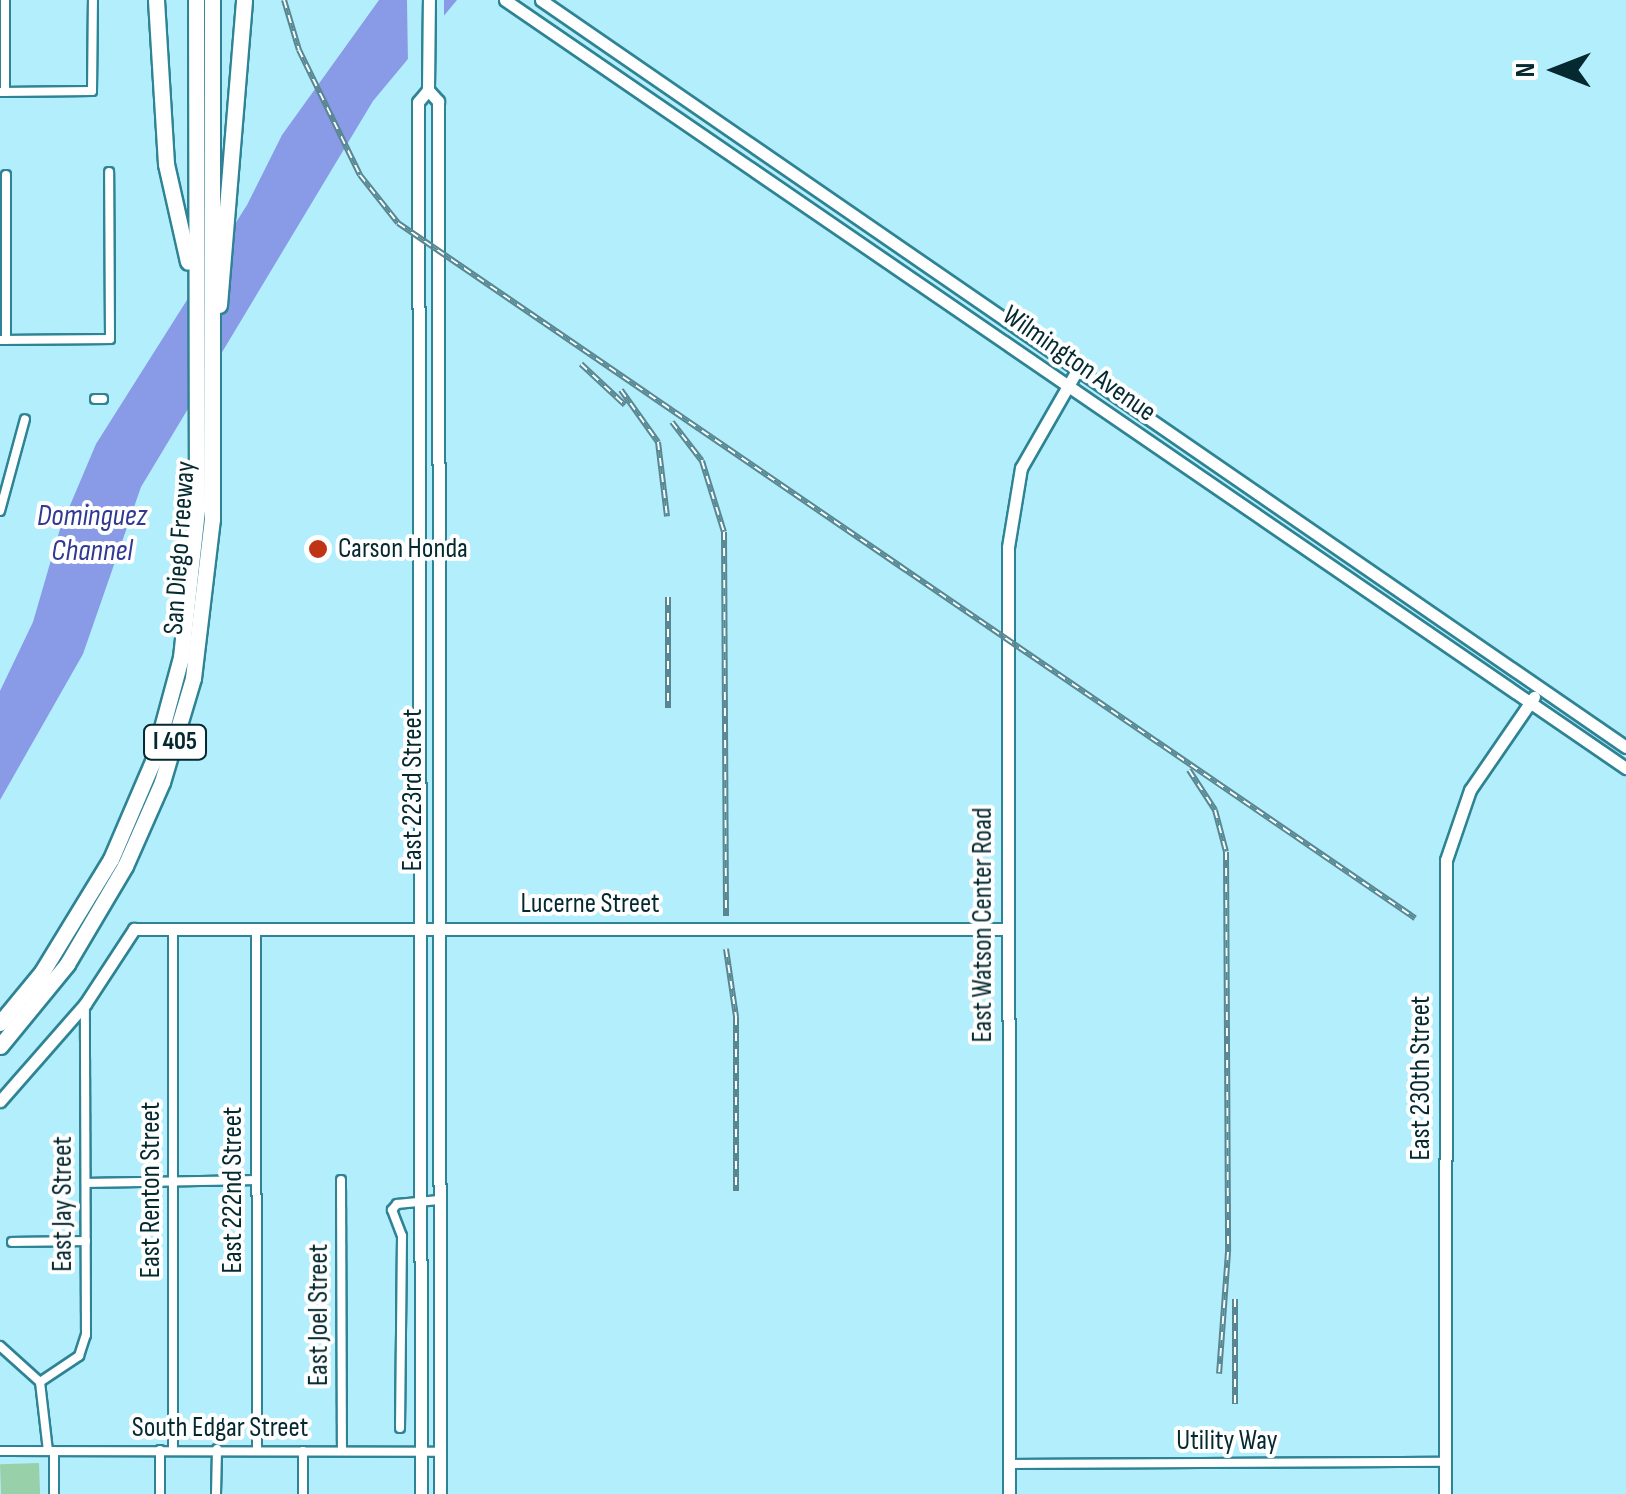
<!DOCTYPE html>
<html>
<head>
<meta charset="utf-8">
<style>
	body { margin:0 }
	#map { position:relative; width:1626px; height:1494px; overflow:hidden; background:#b3eefc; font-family:"Sofia Sans Condensed",sans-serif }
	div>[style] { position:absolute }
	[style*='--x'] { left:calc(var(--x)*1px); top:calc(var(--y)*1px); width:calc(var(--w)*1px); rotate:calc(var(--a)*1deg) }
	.green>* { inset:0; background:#98d0a9; transform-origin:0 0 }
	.water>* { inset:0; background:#899ae7 }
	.pier>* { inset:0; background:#b3eefc }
	.roads { filter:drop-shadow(2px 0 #2e8394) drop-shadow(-2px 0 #2e8394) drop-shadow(0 2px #2e8394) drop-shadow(0 -2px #2e8394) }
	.street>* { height:8px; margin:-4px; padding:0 4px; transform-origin:4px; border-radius:4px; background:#fff }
	.secondary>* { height:11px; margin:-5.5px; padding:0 5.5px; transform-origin:5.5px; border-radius:5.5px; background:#fff }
	.highway>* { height:15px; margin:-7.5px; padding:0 7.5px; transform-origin:7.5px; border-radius:7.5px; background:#fff }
	.rail>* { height:6px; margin-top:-3px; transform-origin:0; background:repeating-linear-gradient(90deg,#fff 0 8px,#588791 0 16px); box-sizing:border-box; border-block:2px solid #588791 }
	.dots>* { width:28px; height:28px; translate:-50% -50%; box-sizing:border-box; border:5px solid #fff; border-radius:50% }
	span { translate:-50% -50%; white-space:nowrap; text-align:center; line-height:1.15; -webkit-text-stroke:8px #fff; paint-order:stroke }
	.shield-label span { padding:2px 8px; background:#fff; border:2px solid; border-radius:8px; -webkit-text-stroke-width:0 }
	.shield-label { font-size:25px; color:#052930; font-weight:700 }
	.street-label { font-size:28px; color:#052930 }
	.poi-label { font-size:28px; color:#052930 }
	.left { translate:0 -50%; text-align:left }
	.water-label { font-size:30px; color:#313a92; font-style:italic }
	.north { position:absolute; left:1506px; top:20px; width:100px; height:100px; -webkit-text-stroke:8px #fff; paint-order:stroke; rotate:270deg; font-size:28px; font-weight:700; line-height:40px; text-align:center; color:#052930 }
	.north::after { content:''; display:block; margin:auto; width:35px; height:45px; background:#052930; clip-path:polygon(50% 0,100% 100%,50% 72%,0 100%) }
</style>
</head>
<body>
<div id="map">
	<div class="green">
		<i style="left:39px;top:1463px;width:31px;height:39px;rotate:88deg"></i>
	</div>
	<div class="water">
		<i style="clip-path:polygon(379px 0,457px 0,373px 101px,141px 487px,83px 654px,0 800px,0 691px,33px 622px,60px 529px,96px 444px,247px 205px,282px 135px)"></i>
	</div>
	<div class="pier">
		<i style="clip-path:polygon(407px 0,444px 0,444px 20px,408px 65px)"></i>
	</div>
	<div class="roads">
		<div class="street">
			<i style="--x:5;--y:0;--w:92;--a:90"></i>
			<i style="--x:0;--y:92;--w:92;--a:-0.6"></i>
			<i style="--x:92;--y:91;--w:91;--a:-89.4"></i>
			<i style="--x:6;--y:175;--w:165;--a:90"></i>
			<i style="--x:0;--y:340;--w:110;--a:-0.5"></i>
			<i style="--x:110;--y:339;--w:167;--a:-90.3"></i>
			<i style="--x:95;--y:399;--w:8;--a:0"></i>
			<i style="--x:0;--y:511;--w:95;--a:-74.8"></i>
			<i style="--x:256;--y:930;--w:520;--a:89.89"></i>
			<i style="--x:341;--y:1180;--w:270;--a:89.8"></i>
			<i style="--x:87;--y:1183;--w:168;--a:-1"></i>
			<i style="--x:12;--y:1242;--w:74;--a:-0.8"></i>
			<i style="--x:0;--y:1346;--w:54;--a:42"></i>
			<i style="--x:40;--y:1382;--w:69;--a:83.4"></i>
			<i style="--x:40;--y:1382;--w:47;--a:-33.7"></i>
			<i style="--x:79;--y:1356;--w:22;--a:-72"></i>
			<i style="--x:86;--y:1335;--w:331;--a:-90.2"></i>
			<i style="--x:400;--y:1428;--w:192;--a:-89.4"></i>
			<i style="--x:402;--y:1236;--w:28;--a:-111"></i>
			<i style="--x:392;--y:1210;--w:8;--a:-50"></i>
			<i style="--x:397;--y:1204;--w:42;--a:-5.4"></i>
			<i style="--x:160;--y:1450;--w:44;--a:90"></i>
			<i style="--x:173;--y:1450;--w:520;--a:-90"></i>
			<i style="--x:0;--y:1451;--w:440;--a:0.1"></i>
			<i style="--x:54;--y:1451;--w:43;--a:90"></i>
			<i style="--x:303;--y:1451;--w:43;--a:90"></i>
			<i style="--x:1009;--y:1464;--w:436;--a:-0.3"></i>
			<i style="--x:216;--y:1494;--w:45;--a:-88.7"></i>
		</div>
		<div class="secondary">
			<i style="--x:505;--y:0;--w:1359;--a:34.42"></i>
			<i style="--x:541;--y:0;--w:1317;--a:34.55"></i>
			<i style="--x:428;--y:90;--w:15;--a:48"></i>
			<i style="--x:438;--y:101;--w:1393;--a:89.92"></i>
			<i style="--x:0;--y:1101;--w:129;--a:-48.8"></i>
			<i style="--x:85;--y:1004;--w:90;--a:-56.8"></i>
			<i style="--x:134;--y:929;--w:874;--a:0"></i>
			<i style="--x:421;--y:1494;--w:1392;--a:-90.12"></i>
			<i style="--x:418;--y:102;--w:16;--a:-50"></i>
			<i style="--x:428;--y:90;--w:90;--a:-89.4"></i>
			<i style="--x:1009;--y:1494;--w:947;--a:-90.06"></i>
			<i style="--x:1008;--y:547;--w:80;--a:-80.7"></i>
			<i style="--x:1021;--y:468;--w:111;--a:-60.2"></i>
			<i style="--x:1445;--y:1494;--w:634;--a:-89.91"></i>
			<i style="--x:1446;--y:860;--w:74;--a:-71.1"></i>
			<i style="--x:1470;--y:790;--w:113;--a:-55.5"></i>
		</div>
		<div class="highway">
			<i style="--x:156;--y:0;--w:164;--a:86.5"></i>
			<i style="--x:166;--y:164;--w:100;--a:77.3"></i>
			<i style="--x:219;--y:305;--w:306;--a:-85.3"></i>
			<i style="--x:0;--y:1023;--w:66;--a:-50.5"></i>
			<i style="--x:42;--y:972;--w:132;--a:-58.6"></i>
			<i style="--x:111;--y:859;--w:107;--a:-66.8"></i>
			<i style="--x:153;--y:761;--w:108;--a:-74.9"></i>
			<i style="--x:181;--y:657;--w:149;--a:-83.8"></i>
			<i style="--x:197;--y:509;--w:509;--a:-90.11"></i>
			<i style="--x:0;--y:1046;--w:106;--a:-50.7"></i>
			<i style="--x:67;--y:964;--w:114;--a:-59.4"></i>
			<i style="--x:125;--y:866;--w:92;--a:-66.2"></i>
			<i style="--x:162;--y:782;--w:109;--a:-73.4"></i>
			<i style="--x:193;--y:678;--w:160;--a:-83.2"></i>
			<i style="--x:212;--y:519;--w:519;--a:-90"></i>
		</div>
	</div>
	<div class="rail">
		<i style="--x:284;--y:0;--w:52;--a:73.3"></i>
		<i style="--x:299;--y:50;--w:139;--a:64"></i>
		<i style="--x:360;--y:175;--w:61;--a:51.6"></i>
		<i style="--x:398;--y:223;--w:1232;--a:34.35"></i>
		<i style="--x:581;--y:364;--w:60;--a:43"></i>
		<i style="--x:621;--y:390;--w:64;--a:54.6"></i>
		<i style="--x:658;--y:442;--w:75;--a:83.1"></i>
		<i style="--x:672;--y:422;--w:49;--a:52.4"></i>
		<i style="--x:702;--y:461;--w:74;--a:72.8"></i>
		<i style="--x:724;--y:532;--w:384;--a:89.7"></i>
		<i style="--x:668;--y:597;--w:111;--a:90"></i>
		<i style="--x:1189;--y:770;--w:48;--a:57"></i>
		<i style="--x:1215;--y:810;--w:43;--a:75.3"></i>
		<i style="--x:1226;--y:852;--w:400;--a:89.7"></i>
		<i style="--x:1228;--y:1252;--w:122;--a:94.2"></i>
		<i style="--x:726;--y:949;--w:69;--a:81.6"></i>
		<i style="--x:736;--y:1017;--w:174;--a:90"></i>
		<i style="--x:1235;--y:1299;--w:105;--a:90"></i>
	</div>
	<div class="dots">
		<i style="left:318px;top:549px;background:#bf3415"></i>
	</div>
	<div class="shield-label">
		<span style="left:175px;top:742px">I 405</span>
	</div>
	<div class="street-label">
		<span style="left:1079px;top:364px;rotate:35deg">Wilmington Avenue</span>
		<span style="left:180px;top:548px;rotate:-86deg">San Diego Freeway</span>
		<span style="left:413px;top:790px;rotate:-90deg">East 223rd Street</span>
		<span style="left:590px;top:904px">Lucerne Street</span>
		<span style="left:983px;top:925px;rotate:-90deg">East Watson Center Road</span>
		<span style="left:1421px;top:1078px;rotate:-90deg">East 230th Street</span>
		<span style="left:151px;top:1190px;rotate:-90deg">East Renton Street</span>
		<span style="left:233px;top:1190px;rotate:-90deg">East 222nd Street</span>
		<span style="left:63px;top:1204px;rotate:-90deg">East Jay Street</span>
		<span style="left:319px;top:1315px;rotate:-90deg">East Joel Street</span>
		<span style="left:220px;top:1428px">South Edgar Street</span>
		<span style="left:1227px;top:1441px">Utility Way</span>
	</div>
	<div class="poi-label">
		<span class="left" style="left:338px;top:549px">Carson Honda</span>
	</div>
	<div class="water-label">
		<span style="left:92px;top:533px">Dominguez<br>Channel</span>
	</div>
	<div class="north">N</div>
</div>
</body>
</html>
